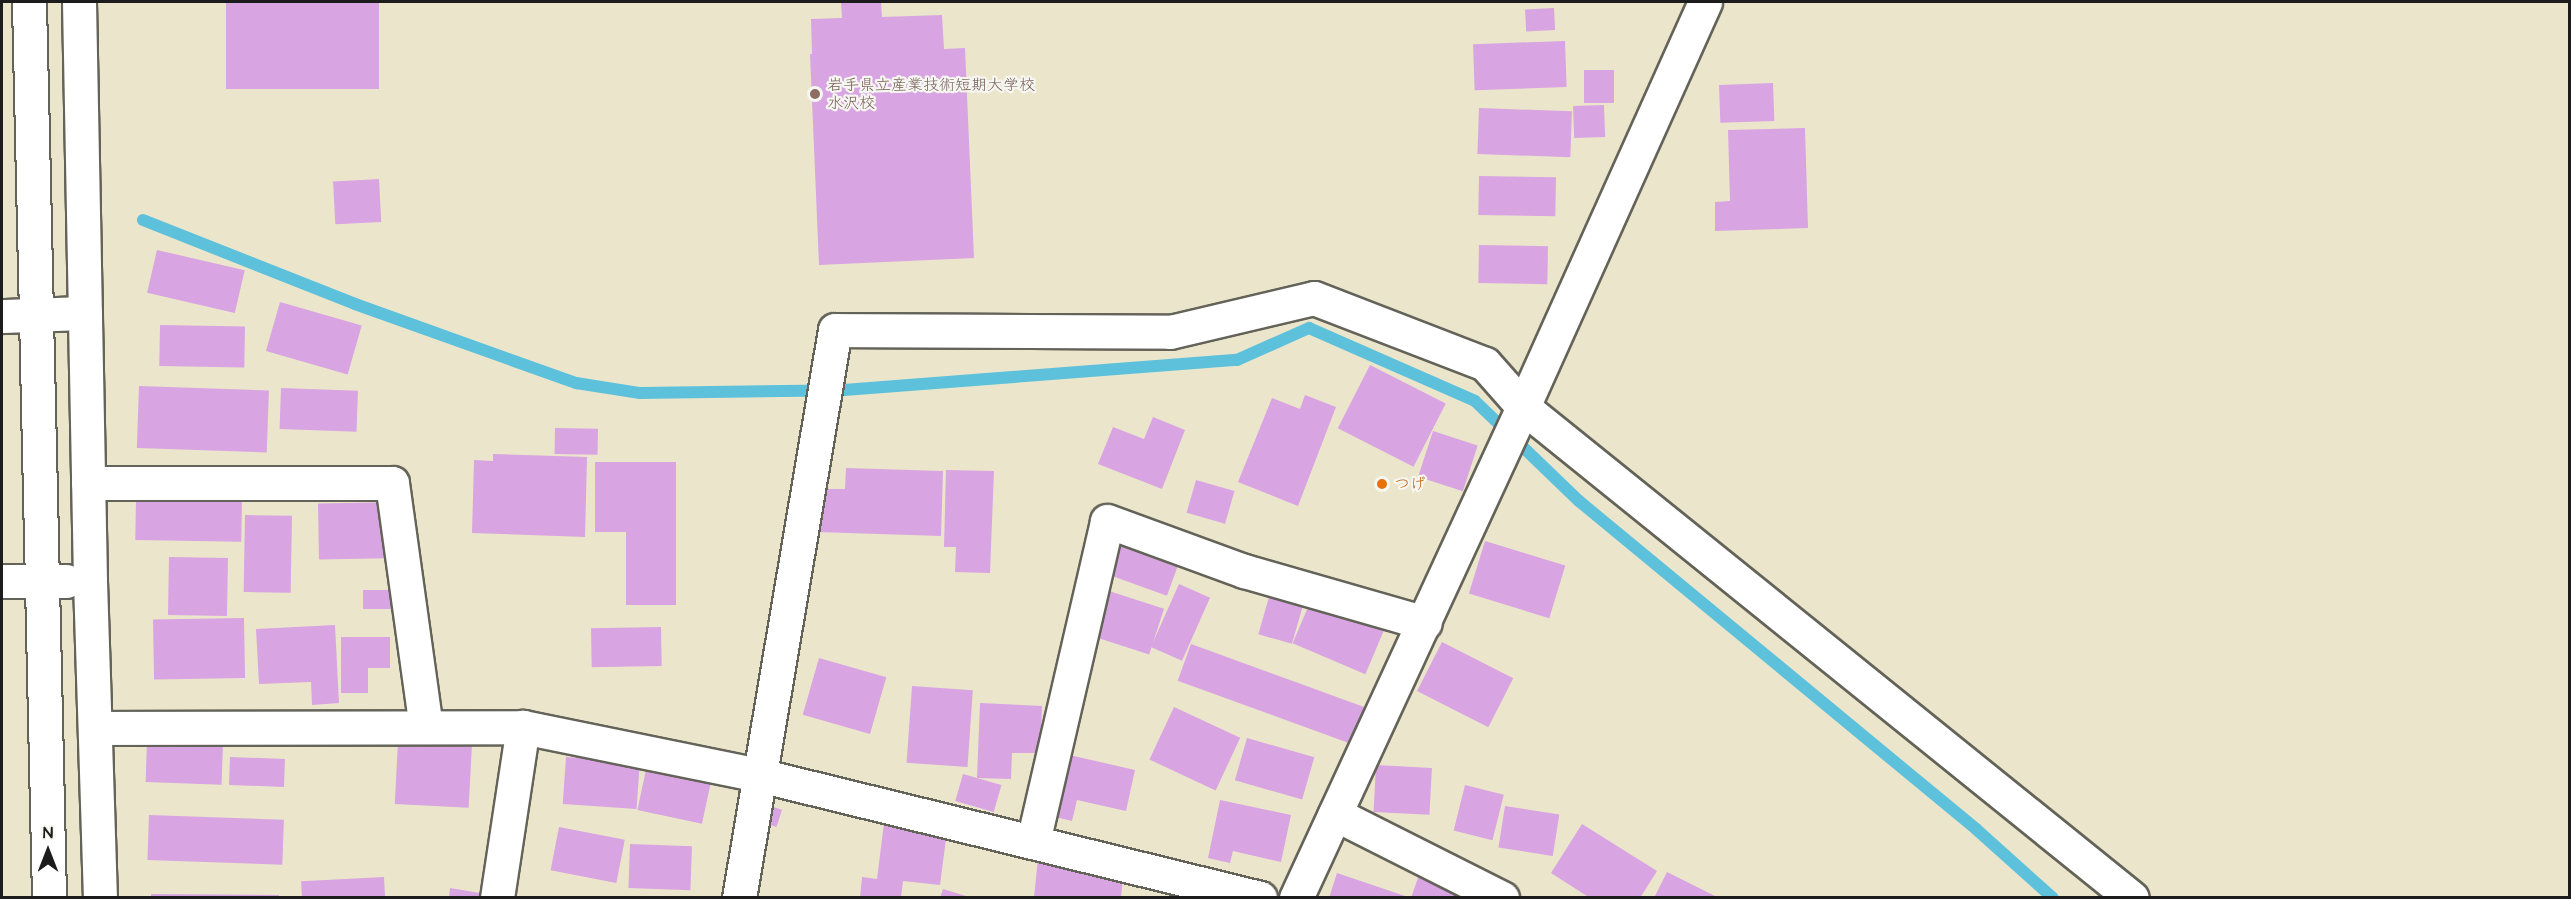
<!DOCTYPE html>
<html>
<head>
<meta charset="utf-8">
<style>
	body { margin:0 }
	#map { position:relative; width:2571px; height:899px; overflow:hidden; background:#ebe6cb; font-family:"Architects Daughter","Klee One",sans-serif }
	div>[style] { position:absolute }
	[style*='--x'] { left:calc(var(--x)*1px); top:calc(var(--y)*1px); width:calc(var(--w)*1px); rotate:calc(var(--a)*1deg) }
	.stream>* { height:12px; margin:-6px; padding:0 6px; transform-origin:6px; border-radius:6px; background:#5ec1dc }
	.building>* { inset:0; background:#d8a4e2; transform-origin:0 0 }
	.roads { filter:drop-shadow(2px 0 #646359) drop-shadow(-2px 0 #646359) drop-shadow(0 2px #646359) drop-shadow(0 -2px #646359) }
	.minor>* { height:33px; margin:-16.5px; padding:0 16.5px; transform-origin:16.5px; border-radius:16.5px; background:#fff }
	.dots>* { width:16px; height:16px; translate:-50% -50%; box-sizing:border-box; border:3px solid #f6f6f2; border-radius:50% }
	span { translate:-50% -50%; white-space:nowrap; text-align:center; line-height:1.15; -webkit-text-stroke:4.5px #f6f6f2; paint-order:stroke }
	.education-label { font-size:16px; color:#785e54 }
	.left { translate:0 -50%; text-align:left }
	.food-label { font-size:16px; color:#c56008 }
	.frame { position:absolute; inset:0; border:3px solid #1c1c1c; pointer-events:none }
	.north { position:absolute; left:18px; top:821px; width:60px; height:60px; -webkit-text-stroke:4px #f6f6f2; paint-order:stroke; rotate:0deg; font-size:16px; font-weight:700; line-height:24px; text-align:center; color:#1c1c1c }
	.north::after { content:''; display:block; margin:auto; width:21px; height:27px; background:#1c1c1c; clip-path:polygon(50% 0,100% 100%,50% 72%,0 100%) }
</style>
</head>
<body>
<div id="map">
	<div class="stream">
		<i style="--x:143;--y:220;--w:228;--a:21.6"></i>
		<i style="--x:355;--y:304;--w:235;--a:19.7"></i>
		<i style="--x:576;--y:383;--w:65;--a:8.9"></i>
		<i style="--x:640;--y:393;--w:204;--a:-0.8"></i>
		<i style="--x:844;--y:390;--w:394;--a:-4.4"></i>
		<i style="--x:1237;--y:360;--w:79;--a:-24"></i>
		<i style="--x:1309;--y:328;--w:181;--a:23.7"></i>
		<i style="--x:1475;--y:401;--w:144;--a:43.9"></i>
		<i style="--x:1579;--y:501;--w:515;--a:39.56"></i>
		<i style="--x:1976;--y:829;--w:103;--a:41.9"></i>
	</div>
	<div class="building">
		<i style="left:226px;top:2px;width:153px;height:87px"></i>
		<i style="clip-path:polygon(841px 2px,881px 2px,882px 17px,942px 15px,944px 49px,965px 48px,974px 258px,819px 265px,810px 54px,812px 54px,811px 19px,842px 18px)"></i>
		<i style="left:1554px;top:8px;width:22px;height:29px;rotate:87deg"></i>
		<i style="left:1565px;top:41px;width:46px;height:92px;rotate:88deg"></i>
		<i style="left:1584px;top:70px;width:30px;height:33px"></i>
		<i style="left:1773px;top:83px;width:38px;height:54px;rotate:88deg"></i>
		<i style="left:1604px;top:105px;width:32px;height:31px;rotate:88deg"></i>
		<i style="left:1479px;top:108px;width:93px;height:46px;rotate:2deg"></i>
		<i style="clip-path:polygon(1805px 128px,1808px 228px,1715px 231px,1715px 202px,1730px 201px,1728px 130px)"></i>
		<i style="left:1479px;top:176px;width:77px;height:39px;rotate:1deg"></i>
		<i style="left:379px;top:179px;width:43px;height:46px;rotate:87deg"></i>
		<i style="left:1479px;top:245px;width:69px;height:38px;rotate:1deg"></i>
		<i style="left:157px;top:250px;width:90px;height:44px;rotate:13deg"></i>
		<i style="left:280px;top:302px;width:85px;height:51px;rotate:16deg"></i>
		<i style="left:160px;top:325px;width:85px;height:41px;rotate:1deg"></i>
		<i style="left:1370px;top:365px;width:85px;height:71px;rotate:27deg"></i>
		<i style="left:139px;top:386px;width:130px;height:62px;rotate:2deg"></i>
		<i style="left:281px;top:388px;width:77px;height:41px;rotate:2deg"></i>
		<i style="clip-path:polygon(1305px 395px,1336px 407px,1298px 506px,1238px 482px,1272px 398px,1300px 409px)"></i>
		<i style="clip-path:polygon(1153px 417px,1185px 430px,1162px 489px,1098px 464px,1113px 427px,1144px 439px)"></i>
		<i style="left:555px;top:428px;width:43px;height:26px;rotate:1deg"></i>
		<i style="left:1433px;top:431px;width:47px;height:48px;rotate:18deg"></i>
		<i style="clip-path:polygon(493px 454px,587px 457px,585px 537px,472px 533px,474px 460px,493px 461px)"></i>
		<i style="clip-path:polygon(595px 462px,676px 462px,676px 605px,626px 605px,626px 532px,595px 532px)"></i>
		<i style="clip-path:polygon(846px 468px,943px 471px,941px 536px,817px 532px,818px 489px,845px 489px)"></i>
		<i style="clip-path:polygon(946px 470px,994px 471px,990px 573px,955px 572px,956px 547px,944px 547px)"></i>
		<i style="left:1196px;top:480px;width:40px;height:34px;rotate:16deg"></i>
		<i style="left:136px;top:499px;width:106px;height:41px;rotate:1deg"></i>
		<i style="left:399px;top:502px;width:56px;height:81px;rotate:89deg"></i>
		<i style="left:245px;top:515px;width:47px;height:77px;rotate:1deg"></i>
		<i style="left:1122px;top:538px;width:62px;height:39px;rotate:20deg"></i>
		<i style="left:1485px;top:541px;width:84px;height:55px;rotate:17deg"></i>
		<i style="left:169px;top:557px;width:59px;height:58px;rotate:1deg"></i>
		<i style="left:1179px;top:584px;width:34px;height:69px;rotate:24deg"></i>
		<i style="left:363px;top:590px;width:30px;height:19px"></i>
		<i style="left:1106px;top:590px;width:61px;height:48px;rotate:18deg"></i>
		<i style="left:1271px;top:590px;width:35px;height:46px;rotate:16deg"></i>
		<i style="left:1311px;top:600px;width:79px;height:47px;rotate:23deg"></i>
		<i style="left:244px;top:618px;width:60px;height:91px;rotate:89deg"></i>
		<i style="clip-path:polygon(335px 625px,339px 703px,312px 705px,311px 682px,259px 684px,256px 629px)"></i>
		<i style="left:661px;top:627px;width:39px;height:70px;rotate:89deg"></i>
		<i style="clip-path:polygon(341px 637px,390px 637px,390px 668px,368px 668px,368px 693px,341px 693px)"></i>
		<i style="left:1442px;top:642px;width:80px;height:55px;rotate:27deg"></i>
		<i style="left:1191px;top:644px;width:185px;height:39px;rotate:20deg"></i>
		<i style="left:819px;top:658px;width:70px;height:59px;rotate:16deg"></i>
		<i style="left:912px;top:686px;width:61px;height:77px;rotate:4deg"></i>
		<i style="clip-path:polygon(980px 703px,1042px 706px,1040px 753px,1012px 753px,1011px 779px,977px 778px)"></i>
		<i style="left:1174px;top:707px;width:73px;height:58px;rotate:25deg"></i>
		<i style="left:1247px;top:738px;width:70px;height:44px;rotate:16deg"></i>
		<i style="left:147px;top:742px;width:76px;height:40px;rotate:2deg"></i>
		<i style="left:398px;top:742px;width:74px;height:62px;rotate:3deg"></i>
		<i style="clip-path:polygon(1052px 751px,1135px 770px,1126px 811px,1077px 800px,1072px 821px,1039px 813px)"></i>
		<i style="left:230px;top:757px;width:55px;height:28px;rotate:2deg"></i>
		<i style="left:566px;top:757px;width:74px;height:47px;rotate:4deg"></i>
		<i style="left:647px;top:765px;width:66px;height:46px;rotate:12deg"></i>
		<i style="left:1376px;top:765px;width:56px;height:47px;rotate:3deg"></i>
		<i style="left:963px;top:774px;width:40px;height:28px;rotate:16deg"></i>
		<i style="left:1465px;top:785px;width:40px;height:47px;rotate:14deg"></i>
		<i style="clip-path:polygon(1220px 800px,1291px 815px,1281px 862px,1233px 851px,1230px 863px,1208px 858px)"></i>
		<i style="left:764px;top:804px;width:19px;height:18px;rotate:18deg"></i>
		<i style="left:1505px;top:806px;width:55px;height:42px;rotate:9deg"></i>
		<i style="left:149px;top:815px;width:135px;height:45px;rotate:2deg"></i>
		<i style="clip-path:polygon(884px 823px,947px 831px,940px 885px,903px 881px,901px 898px,860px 898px,862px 877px,877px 879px)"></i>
		<i style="clip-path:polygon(1582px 824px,1657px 871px,1640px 898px,1590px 898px,1551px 873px)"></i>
		<i style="left:559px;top:827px;width:67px;height:44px;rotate:11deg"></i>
		<i style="left:630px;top:844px;width:62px;height:44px;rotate:2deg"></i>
		<i style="clip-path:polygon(1038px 858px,1124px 867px,1121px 898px,1034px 898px)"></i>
		<i style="clip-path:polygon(1667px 872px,1719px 898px,1654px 898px)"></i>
		<i style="clip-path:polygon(1337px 873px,1408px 897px,1408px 898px,1329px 898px)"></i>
		<i style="clip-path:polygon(1419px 875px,1469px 892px,1467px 898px,1411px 898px)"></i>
		<i style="left:384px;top:877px;width:21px;height:83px;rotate:87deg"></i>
		<i style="clip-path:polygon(450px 888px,486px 894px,485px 898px,449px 898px)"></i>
		<i style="clip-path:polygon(943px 889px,966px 896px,966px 898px,940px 898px)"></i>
		<i style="clip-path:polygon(151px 894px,279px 895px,279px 898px,151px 898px)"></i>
	</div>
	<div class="roads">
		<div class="minor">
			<i style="--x:29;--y:2;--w:896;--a:88.72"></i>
			<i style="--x:79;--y:2;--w:579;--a:88.91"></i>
			<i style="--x:90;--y:581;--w:317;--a:88.2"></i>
			<i style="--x:2;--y:316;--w:83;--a:-2.1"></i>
			<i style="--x:88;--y:483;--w:304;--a:0"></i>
			<i style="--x:392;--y:483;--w:246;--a:82.1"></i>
			<i style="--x:2;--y:581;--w:64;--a:0"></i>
			<i style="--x:95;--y:728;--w:428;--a:-0.1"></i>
			<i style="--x:523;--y:727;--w:241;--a:11.5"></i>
			<i style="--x:759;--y:775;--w:516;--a:13.79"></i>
			<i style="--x:1335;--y:814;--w:187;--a:26.7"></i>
			<i style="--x:1033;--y:842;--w:329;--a:-77"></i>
			<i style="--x:1107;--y:521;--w:146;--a:20.1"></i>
			<i style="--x:1244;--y:571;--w:188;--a:16"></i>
			<i style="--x:497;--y:898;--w:173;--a:-81.4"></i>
			<i style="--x:739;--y:898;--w:576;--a:-80.41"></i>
			<i style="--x:835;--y:330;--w:335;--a:0.3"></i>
			<i style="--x:1170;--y:332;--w:148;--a:-13.3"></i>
			<i style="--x:1314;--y:298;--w:183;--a:21.1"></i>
			<i style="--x:1485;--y:364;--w:57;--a:48.5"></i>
			<i style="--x:1523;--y:407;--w:444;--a:-65.8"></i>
			<i style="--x:1296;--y:898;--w:541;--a:-65.19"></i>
			<i style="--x:1523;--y:407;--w:782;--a:38.88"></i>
		</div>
	</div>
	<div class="dots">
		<i style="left:815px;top:94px;background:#8d6e63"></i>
		<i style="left:1382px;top:484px;background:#e8710a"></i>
	</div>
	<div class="education-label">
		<span class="left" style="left:827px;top:94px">岩手県立産業技術短期大学校<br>水沢校</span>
	</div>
	<div class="food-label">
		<span class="left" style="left:1394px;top:484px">つげ</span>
	</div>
	<div class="frame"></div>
	<div class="north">N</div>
</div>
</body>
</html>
